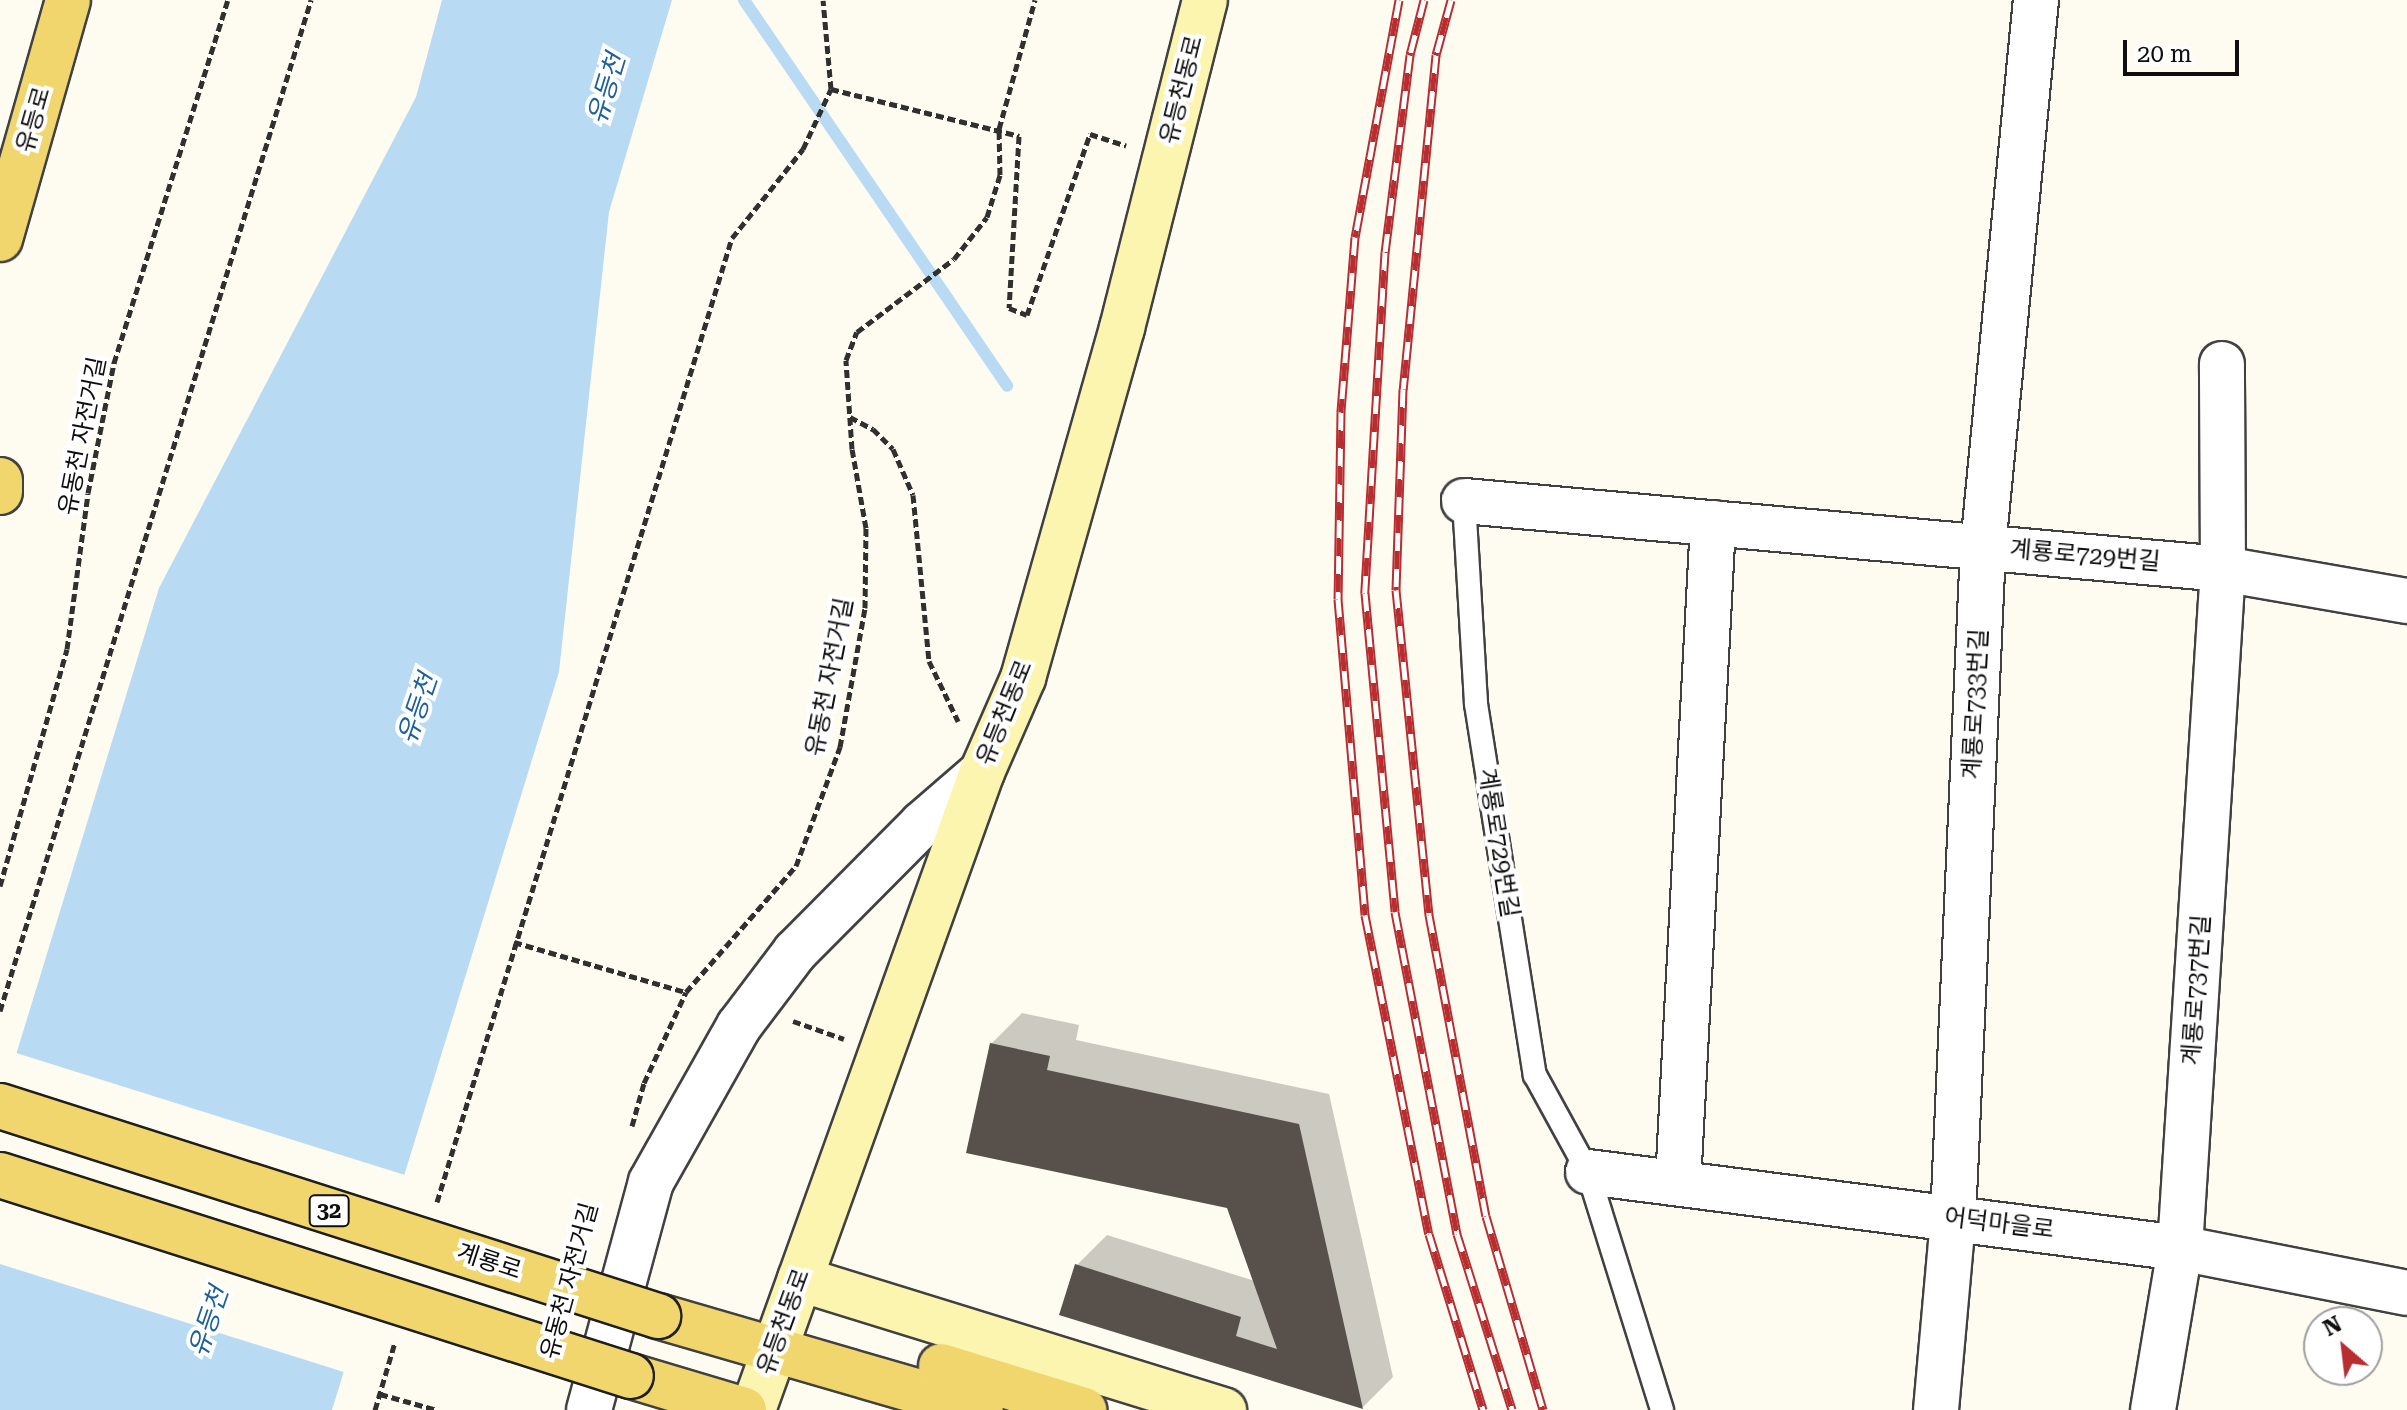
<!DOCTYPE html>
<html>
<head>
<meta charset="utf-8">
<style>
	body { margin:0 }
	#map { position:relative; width:2407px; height:1410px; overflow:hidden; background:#fefcf1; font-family:"Roboto Serif","Noto Sans KR",serif }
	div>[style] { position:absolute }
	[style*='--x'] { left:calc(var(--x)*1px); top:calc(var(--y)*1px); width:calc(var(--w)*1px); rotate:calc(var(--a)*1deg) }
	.water>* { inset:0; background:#b8dbf3 }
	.pier>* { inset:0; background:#fefcf1 }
	.shadow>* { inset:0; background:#0003 }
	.stream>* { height:12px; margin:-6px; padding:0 6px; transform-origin:6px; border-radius:6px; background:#b8dbf3 }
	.building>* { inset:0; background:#57504b }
	.path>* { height:5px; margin-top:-2.5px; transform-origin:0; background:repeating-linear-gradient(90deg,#303030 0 8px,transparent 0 12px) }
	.roads { filter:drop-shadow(2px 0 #414141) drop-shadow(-2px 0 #414141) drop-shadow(0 2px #414141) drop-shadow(0 -2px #414141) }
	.lane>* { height:22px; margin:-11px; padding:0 11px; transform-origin:11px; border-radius:11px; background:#fff }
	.street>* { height:44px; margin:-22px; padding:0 22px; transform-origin:22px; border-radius:22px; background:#fff }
	.secondary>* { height:44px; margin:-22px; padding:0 22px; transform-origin:22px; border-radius:22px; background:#fbf5af }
	.primary>* { height:44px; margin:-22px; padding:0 22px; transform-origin:22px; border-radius:22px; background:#f1d66e }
	.rail>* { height:9px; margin-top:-4.5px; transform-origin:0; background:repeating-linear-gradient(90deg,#fff 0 18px,#b82d2f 0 36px); box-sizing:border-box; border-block:2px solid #b82d2f }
	.bridges { filter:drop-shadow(2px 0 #1f1f1f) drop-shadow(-2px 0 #1f1f1f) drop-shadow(0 2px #1f1f1f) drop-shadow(0 -2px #1f1f1f) }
	.primary-bridge>* { height:44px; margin:-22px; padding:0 22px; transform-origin:22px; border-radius:22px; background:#f1d66e }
	span { translate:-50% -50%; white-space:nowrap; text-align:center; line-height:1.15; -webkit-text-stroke:8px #fff; paint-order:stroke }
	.shield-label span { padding:2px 6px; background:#fff; border:2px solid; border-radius:6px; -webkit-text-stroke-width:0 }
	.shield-label { font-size:22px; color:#0e0e0e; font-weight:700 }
	.street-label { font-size:24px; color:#0e0e0e }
	.water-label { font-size:26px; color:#1e609a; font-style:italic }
	.north { position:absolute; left:2303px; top:1306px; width:80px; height:80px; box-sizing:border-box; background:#fff; border:2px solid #9f9f9f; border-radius:50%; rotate:332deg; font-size:22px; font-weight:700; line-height:32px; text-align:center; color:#0e0e0e }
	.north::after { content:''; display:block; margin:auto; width:28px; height:36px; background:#b82d2f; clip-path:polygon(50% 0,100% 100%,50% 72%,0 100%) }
	.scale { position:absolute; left:2123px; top:40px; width:116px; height:36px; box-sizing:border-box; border:4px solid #0e0e0e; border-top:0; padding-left:10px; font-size:24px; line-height:28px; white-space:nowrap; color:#0e0e0e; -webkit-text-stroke:6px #fff; paint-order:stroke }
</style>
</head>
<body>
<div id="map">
	<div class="water">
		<i style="clip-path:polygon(442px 0,672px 0,609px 212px,559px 672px,332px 1410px,0 1410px,0 1107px,159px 588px,416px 97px)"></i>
	</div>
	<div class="pier">
		<i style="clip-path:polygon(13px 1052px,408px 1176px,347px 1373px,0 1264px,0 1093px)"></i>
	</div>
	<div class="shadow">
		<i style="clip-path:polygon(1022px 1013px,1079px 1025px,1076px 1040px,1329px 1094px,1393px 1377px,1363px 1407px,1062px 1313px,1076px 1266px,1107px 1235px,1255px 1281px,1228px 1207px,991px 1044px)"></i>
	</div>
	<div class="stream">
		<i style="--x:744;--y:0;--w:467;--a:55.7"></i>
	</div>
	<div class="building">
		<i style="clip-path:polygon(990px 1043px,1050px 1056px,1047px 1070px,1299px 1124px,1363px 1409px,1059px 1315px,1075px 1264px,1241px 1317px,1236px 1336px,1277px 1349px,1227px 1208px,966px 1153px)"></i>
	</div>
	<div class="path">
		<i style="--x:831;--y:89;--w:194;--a:14"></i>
		<i style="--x:1019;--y:136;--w:172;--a:93.3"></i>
		<i style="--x:1009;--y:308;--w:19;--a:21"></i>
		<i style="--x:1027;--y:315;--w:192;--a:-70.8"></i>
		<i style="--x:1090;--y:134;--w:38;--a:18"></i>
		<i style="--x:850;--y:417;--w:26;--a:28"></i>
		<i style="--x:873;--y:429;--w:28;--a:45"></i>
		<i style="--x:893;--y:449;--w:50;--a:66.5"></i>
		<i style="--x:913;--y:495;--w:167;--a:84.5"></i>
		<i style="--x:929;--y:661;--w:67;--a:64.2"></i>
		<i style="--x:0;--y:886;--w:246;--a:-74.2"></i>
		<i style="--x:67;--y:649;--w:157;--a:-82.3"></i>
		<i style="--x:88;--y:493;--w:133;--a:-78.7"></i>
		<i style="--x:114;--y:363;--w:380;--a:-72.6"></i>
		<i style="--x:514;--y:942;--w:178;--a:16.3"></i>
		<i style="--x:0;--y:1011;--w:1058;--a:-72.9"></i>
		<i style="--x:793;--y:1021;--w:54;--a:19.4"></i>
		<i style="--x:632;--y:1126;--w:45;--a:-74.4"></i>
		<i style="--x:644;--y:1083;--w:100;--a:-65.2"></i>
		<i style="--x:686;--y:992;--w:167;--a:-48.9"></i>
		<i style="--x:796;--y:866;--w:127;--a:-69.7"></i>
		<i style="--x:840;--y:747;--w:141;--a:-79.8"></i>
		<i style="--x:865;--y:608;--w:80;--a:-89.3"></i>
		<i style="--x:866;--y:528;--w:80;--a:-100"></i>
		<i style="--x:852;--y:449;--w:89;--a:-93.9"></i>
		<i style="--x:846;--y:360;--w:30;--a:-69"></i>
		<i style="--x:857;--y:332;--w:121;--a:-37"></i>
		<i style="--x:954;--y:259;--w:53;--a:-51.8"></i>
		<i style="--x:987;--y:217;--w:44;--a:-72.8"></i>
		<i style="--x:1000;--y:175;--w:46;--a:-91.2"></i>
		<i style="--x:999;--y:129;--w:134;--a:-74.4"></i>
		<i style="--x:437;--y:1202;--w:1008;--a:-72.99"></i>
		<i style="--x:732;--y:238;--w:114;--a:-51.4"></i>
		<i style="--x:803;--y:149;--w:66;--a:-65"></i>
		<i style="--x:831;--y:89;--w:89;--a:-95.1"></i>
		<i style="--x:380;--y:1394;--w:59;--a:15.7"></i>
		<i style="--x:375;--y:1410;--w:71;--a:-73.6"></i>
	</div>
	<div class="roads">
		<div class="lane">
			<i style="--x:1464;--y:501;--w:203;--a:86.6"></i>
			<i style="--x:1476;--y:704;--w:376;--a:81"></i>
			<i style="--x:1535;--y:1075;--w:111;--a:61.3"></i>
			<i style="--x:1588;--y:1172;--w:249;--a:72.7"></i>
		</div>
		<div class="street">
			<i style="--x:1464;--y:501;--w:762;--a:5.12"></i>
			<i style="--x:2223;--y:569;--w:187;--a:9.9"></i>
			<i style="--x:1588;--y:1172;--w:597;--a:7.32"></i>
			<i style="--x:2180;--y:1248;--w:231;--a:11.2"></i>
			<i style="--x:1678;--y:1183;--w:661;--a:-86.96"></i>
			<i style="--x:589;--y:1410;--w:236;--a:-74.8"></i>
			<i style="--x:651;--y:1182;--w:179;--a:-60.6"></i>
			<i style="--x:739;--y:1026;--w:93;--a:-52.9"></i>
			<i style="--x:795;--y:952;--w:180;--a:-45.2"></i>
			<i style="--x:922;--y:824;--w:79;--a:-40.9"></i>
			<i style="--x:1936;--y:1410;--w:192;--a:-84.9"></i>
			<i style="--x:1953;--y:1219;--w:673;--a:-87.44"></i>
			<i style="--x:1983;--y:547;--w:550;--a:-84.47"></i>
			<i style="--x:2153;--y:1410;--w:164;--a:-80.5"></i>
			<i style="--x:2180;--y:1248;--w:680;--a:-86.38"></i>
			<i style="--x:2223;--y:569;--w:205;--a:-90.3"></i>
		</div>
		<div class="secondary">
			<i style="--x:800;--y:1279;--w:444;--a:17.2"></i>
			<i style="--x:753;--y:1410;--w:678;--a:-70.26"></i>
			<i style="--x:982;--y:772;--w:103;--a:-66.4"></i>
			<i style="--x:1023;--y:678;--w:364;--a:-74.2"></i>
			<i style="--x:1122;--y:328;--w:338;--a:-75.8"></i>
		</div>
		<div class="primary">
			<i style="--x:0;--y:239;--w:248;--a:-74.1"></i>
			<i style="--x:0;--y:480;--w:12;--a:90"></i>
			<i style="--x:658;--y:1316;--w:336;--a:16.2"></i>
			<i style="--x:941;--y:1366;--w:150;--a:17.1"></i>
			<i style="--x:631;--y:1376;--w:118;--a:16.7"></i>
		</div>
	</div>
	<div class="rail">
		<i style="--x:1399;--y:0;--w:241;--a:100.5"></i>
		<i style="--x:1355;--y:237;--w:176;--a:94.6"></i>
		<i style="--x:1341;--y:412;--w:187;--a:90.9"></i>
		<i style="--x:1338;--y:599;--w:317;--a:85.1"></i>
		<i style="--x:1365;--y:915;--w:325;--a:78.7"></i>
		<i style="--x:1429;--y:1234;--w:184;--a:72.9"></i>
		<i style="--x:1424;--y:0;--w:57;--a:104.3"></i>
		<i style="--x:1410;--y:55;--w:199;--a:97.2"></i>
		<i style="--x:1385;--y:252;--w:342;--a:93.4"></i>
		<i style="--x:1365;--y:593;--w:320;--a:84.6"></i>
		<i style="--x:1395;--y:912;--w:328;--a:79.1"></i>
		<i style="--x:1457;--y:1234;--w:184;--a:72.6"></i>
		<i style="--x:1451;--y:0;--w:57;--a:105.3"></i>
		<i style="--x:1436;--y:55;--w:336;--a:95.6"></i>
		<i style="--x:1403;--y:389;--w:201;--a:92"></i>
		<i style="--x:1396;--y:590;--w:327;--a:84.2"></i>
		<i style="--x:1429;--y:915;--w:306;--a:79.3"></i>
		<i style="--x:1486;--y:1216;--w:202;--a:73.6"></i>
	</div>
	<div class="bridges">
		<div class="primary-bridge">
			<i style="--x:0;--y:1106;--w:691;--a:17.7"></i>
			<i style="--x:0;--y:1175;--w:662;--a:17.67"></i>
		</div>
	</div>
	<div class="shield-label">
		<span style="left:329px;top:1211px">32</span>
	</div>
	<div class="street-label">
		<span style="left:1182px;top:90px;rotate:-76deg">유등천동로</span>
		<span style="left:34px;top:120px;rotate:-74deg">유등로</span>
		<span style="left:83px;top:436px;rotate:-79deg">유동천 자전거길</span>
		<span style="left:2085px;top:556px;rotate:5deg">계룡로729번길</span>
		<span style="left:830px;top:677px;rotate:-79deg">유동천 자전거길</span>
		<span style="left:1976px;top:704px;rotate:-87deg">계룡로733번길</span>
		<span style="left:1005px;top:713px;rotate:-68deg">유등천동로</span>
		<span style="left:1498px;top:843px;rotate:81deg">계룡로729번길</span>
		<span style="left:2197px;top:990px;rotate:-86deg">계룡로737번길</span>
		<span style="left:1999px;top:1224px;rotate:7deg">어덕마을로</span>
		<span style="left:489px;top:1262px;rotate:18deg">계룡로</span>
		<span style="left:570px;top:1281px;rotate:-75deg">유동천 자전거길</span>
		<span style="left:784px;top:1322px;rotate:-70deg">유등천동로</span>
	</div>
	<div class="water-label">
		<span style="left:607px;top:89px;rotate:-73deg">유등천</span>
		<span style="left:418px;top:709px;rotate:-71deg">유등천</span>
		<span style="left:209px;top:1322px;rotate:-71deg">유등천</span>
	</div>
	<div class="north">N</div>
	<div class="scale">20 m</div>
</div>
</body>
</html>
